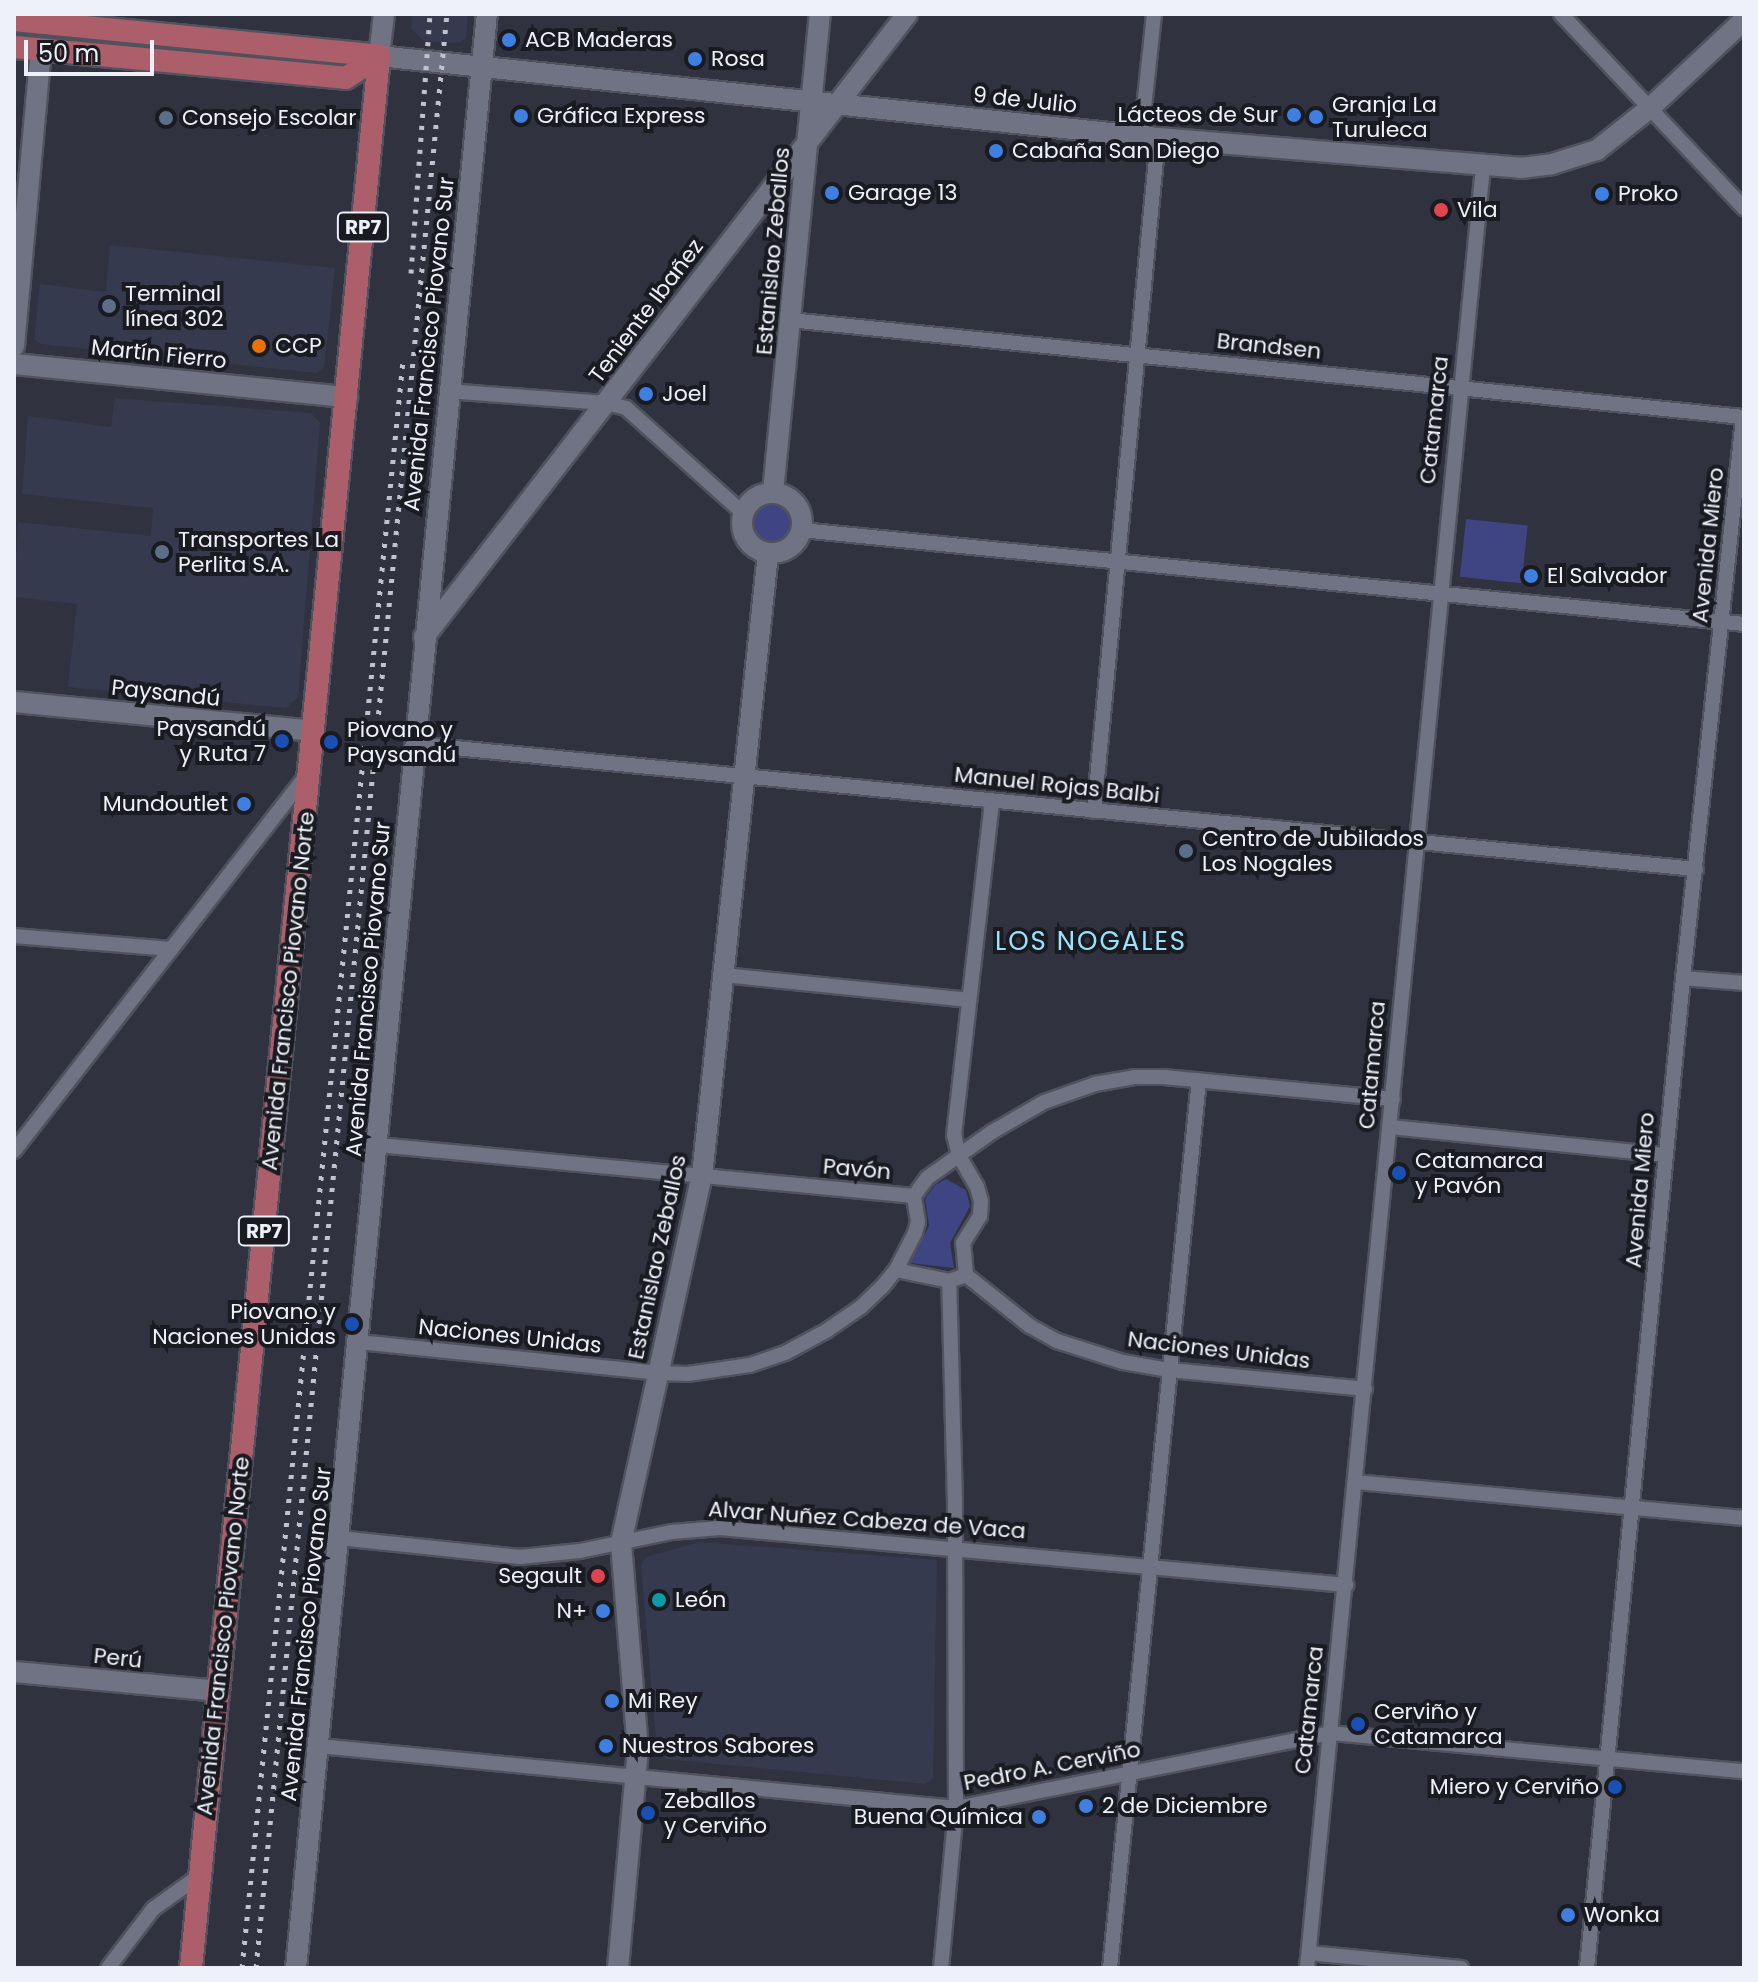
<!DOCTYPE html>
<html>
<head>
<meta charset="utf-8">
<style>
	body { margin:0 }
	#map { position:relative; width:1758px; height:1982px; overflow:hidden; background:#303240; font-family:Poppins,sans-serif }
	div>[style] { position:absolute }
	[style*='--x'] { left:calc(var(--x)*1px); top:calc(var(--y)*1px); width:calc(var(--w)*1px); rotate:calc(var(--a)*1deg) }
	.built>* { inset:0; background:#363a4e }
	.green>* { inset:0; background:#3f4583; transform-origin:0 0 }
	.round { border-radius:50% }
	.roads { filter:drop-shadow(2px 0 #50525e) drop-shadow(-2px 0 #50525e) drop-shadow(0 2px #50525e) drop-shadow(0 -2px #50525e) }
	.street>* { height:14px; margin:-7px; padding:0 7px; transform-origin:7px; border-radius:7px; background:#707383 }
	.secondary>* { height:20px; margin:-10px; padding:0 10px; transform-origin:10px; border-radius:10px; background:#707383 }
	.secondary>.ring { margin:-10px; padding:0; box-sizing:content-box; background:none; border:20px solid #707383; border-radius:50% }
	.primary>* { height:22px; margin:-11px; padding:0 11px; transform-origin:11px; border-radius:11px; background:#ac5f6b }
	.rail>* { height:5px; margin-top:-2.5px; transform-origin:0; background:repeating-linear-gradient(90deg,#c0c2cd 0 4px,transparent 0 12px) }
	.dots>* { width:22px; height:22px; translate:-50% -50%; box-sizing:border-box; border:4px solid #191b21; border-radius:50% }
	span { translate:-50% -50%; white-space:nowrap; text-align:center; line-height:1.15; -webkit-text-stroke:8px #191b21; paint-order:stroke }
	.shield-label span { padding:2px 6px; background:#191b21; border:2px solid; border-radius:6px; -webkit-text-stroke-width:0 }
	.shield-label { font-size:20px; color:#eef0f9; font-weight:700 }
	.poi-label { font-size:22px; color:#eef0f9 }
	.left { translate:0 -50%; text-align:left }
	.right { translate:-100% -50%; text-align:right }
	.street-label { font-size:22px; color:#eef0f9 }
	.quarter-label { font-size:26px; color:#9ce2fe; letter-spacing:2px }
	.frame { position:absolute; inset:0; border:16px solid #eef0f9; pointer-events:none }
	.scale { position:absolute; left:24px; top:40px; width:130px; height:36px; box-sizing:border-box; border:4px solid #eef0f9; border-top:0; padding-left:10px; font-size:24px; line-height:28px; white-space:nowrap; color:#eef0f9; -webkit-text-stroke:6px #191b21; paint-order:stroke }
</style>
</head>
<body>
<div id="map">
	<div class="built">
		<i style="clip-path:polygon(412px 14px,468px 14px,466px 38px,459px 43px,424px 41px,411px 28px)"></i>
		<i style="clip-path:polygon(110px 245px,335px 268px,324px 367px,317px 373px,41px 344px,34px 339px,40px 284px,106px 292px)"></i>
		<i style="clip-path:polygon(115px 398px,311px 413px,320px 423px,298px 697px,286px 708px,68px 687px,77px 604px,14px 597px,18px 522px,151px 536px,153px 508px,22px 494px,28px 416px,111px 427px)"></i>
		<i style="clip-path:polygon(699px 1542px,937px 1560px,933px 1779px,925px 1784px,665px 1759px,657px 1750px,641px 1565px,646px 1557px)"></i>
	</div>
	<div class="green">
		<i class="round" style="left:752px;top:505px;width:38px;height:38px"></i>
		<i style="left:1466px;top:519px;width:62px;height:58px;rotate:6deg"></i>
		<i style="clip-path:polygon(946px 1179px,966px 1190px,970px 1206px,950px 1243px,954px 1268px,910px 1263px,929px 1226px,925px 1199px,935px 1185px)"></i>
	</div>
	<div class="roads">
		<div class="street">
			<i style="--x:1561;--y:14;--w:267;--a:46.7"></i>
			<i style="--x:1141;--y:136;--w:123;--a:-83.9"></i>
			<i style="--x:790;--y:320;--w:959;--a:5.81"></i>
			<i style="--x:447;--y:391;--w:159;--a:4.3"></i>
			<i style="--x:606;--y:403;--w:21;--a:14"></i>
			<i style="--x:626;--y:408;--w:159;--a:41.9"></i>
			<i style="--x:801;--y:530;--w:948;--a:5.69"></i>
			<i style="--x:414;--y:744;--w:1288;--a:5.57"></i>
			<i style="--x:1094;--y:811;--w:676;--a:-84.57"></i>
			<i style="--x:14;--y:936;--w:158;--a:4.7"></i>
			<i style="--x:723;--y:975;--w:246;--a:5.8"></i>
			<i style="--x:1683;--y:978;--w:61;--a:4.7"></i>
			<i style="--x:1390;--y:1127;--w:276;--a:5.8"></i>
			<i style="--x:378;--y:1145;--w:538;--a:5.44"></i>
			<i style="--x:14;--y:1151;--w:477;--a:-52.1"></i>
			<i style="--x:914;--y:1196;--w:22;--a:-54"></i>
			<i style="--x:927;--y:1178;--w:80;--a:-35.3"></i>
			<i style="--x:992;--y:1132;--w:60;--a:-30"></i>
			<i style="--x:1044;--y:1102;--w:54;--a:-19.4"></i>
			<i style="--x:1095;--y:1084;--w:40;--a:-10"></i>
			<i style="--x:1134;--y:1077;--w:30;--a:0"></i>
			<i style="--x:1164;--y:1077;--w:230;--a:5.5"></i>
			<i style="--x:896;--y:1270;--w:54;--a:11.7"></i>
			<i style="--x:949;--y:1281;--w:18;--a:-19"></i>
			<i style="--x:966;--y:1275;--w:82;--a:38.6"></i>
			<i style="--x:1030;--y:1326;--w:31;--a:29"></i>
			<i style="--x:1057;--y:1341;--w:69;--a:17.7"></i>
			<i style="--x:1123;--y:1362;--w:47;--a:9.9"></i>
			<i style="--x:1169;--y:1370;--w:197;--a:5.5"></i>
			<i style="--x:966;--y:1275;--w:32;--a:-95"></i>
			<i style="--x:963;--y:1243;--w:32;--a:-58"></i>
			<i style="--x:980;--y:1216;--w:15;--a:-86"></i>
			<i style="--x:981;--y:1201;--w:15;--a:-106"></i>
			<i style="--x:977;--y:1187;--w:36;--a:-120"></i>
			<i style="--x:959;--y:1156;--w:22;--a:-103"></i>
			<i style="--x:954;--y:1135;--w:336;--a:-83.5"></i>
			<i style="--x:359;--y:1342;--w:300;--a:5.9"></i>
			<i style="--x:657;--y:1373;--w:31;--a:2"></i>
			<i style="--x:688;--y:1374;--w:63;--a:-8.3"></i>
			<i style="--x:750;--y:1365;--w:39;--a:-19"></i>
			<i style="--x:787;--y:1352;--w:44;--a:-28.3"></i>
			<i style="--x:826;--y:1331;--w:42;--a:-34.4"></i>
			<i style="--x:861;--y:1307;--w:29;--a:-44"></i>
			<i style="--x:882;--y:1287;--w:22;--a:-51"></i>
			<i style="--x:896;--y:1270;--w:42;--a:-62.8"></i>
			<i style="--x:915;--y:1233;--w:11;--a:-75"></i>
			<i style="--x:918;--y:1222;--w:26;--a:-99"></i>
			<i style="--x:1356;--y:1482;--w:390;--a:5.3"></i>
			<i style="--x:339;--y:1538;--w:182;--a:6"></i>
			<i style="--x:520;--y:1557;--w:60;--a:-5.7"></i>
			<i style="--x:580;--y:1551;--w:94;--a:-11.7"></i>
			<i style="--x:672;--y:1532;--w:48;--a:-4.8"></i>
			<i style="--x:720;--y:1528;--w:629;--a:5.2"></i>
			<i style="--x:319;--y:1746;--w:640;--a:5.56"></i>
			<i style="--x:956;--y:1808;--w:382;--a:-11.3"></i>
			<i style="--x:1331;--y:1733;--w:415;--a:5.3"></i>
			<i style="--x:1309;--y:1953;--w:153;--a:5.6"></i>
			<i style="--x:108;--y:1968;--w:74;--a:-52.7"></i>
			<i style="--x:153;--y:1909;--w:57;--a:-35.7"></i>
			<i style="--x:941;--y:1968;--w:161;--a:-84.6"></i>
			<i style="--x:956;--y:1808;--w:305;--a:-90.2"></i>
			<i style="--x:955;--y:1503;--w:222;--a:-91.5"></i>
			<i style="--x:1110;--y:1968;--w:892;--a:-84.28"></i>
			<i style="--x:1307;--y:1968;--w:1811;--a:-84.42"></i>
			<i style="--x:1587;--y:1968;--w:995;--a:-84.46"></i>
			<i style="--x:1683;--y:978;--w:563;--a:-83.88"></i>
		</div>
		<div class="secondary">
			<i style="--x:384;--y:14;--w:42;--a:96.8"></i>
			<i style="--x:379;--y:56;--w:783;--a:6.01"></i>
			<i style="--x:1158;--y:138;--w:364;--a:4.7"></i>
			<i style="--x:1521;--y:168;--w:31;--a:-7"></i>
			<i style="--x:1552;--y:164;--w:47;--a:-17.3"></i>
			<i style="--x:1597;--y:150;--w:68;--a:-38.4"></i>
			<i style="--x:1650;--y:108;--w:129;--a:-43.1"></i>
			<i style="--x:14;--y:346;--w:297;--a:-84.8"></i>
			<i style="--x:14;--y:364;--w:335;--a:5.7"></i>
			<i style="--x:773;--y:492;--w:480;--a:-84.4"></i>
			<i class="ring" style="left:742px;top:493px;width:40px;height:40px"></i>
			<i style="--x:424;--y:637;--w:788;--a:-52.21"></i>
			<i style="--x:14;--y:702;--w:300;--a:5.5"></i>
			<i style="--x:14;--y:1672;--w:204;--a:5.3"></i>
			<i style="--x:296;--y:1968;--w:1963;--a:-84.42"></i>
			<i style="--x:618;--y:1968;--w:219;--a:-84.8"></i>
			<i style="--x:638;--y:1750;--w:208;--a:-94.7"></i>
			<i style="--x:621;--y:1543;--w:376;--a:-77.6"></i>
			<i style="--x:702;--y:1176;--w:626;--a:-83.95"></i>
		</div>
		<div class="primary">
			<i style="--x:14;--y:20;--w:367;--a:5.6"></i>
			<i style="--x:14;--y:47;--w:333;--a:5.3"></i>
			<i style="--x:346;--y:78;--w:40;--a:-34"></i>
			<i style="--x:191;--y:1968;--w:1921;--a:-84.38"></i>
		</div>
	</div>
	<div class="rail">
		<i style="--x:411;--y:273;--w:260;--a:-85.8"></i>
		<i style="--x:242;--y:1968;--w:1615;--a:-84.28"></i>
		<i style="--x:256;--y:1968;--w:1963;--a:-84.42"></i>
	</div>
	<div class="dots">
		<i style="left:509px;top:40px;background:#3f7fe0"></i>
		<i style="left:695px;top:59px;background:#3f7fe0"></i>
		<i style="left:1294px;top:115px;background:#3f7fe0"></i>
		<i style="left:521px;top:116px;background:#3f7fe0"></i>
		<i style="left:1316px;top:117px;background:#3f7fe0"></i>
		<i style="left:166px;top:118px;background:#5c6f8a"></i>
		<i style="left:996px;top:151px;background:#3f7fe0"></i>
		<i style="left:832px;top:193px;background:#3f7fe0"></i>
		<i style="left:1602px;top:194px;background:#3f7fe0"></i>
		<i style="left:1441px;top:210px;background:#e0444e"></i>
		<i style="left:109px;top:306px;background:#5c6f8a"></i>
		<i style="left:259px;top:346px;background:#e8710a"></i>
		<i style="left:646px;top:394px;background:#3f7fe0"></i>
		<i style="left:162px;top:552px;background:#5c6f8a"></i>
		<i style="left:1531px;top:576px;background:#3f7fe0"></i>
		<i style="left:282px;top:741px;background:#1a4fb4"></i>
		<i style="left:331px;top:742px;background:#1a4fb4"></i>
		<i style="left:244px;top:804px;background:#3f7fe0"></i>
		<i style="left:1186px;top:851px;background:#5c6f8a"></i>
		<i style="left:1399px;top:1173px;background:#1a4fb4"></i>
		<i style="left:352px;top:1324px;background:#1a4fb4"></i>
		<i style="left:598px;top:1576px;background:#e0444e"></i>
		<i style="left:659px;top:1600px;background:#0f9aa8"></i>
		<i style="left:603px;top:1611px;background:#3f7fe0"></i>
		<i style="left:612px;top:1701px;background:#3f7fe0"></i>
		<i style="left:1358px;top:1724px;background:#1a4fb4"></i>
		<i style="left:606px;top:1746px;background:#3f7fe0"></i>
		<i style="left:1615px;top:1787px;background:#1a4fb4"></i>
		<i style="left:1086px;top:1806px;background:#3f7fe0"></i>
		<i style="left:648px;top:1813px;background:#1a4fb4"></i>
		<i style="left:1039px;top:1817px;background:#3f7fe0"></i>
		<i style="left:1568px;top:1915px;background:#3f7fe0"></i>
	</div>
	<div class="shield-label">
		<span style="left:363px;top:227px">RP7</span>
		<span style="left:264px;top:1231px">RP7</span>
	</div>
	<div class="poi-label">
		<span class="left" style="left:525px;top:40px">ACB Maderas</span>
		<span class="left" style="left:711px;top:59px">Rosa</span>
		<span class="left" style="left:1332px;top:117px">Granja La<br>Turuleca</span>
		<span class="right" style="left:1278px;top:115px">Lácteos de Sur</span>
		<span class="left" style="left:537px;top:116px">Gráfica Express</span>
		<span class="left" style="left:182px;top:118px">Consejo Escolar</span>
		<span class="left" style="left:1012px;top:151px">Cabaña San Diego</span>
		<span class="left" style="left:848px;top:193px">Garage 13</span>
		<span class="left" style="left:1618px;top:194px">Proko</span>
		<span class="left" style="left:1457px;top:210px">Vila</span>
		<span class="left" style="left:125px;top:306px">Terminal<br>línea 302</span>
		<span class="left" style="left:275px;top:346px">CCP</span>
		<span class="left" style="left:662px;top:394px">Joel</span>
		<span class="left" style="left:178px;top:552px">Transportes La<br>Perlita S.A.</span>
		<span class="left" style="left:1547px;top:576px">El Salvador</span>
		<span class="right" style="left:266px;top:741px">Paysandú<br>y Ruta 7</span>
		<span class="left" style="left:347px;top:742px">Piovano y<br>Paysandú</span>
		<span class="right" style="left:228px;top:804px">Mundoutlet</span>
		<span class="left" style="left:1202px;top:851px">Centro de Jubilados<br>Los Nogales</span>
		<span class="left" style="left:1415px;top:1173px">Catamarca<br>y Pavón</span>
		<span class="right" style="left:336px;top:1324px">Piovano y<br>Naciones Unidas</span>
		<span class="right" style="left:582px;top:1576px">Segault</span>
		<span class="left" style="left:675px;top:1600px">León</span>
		<span class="right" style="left:587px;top:1611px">N+</span>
		<span class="left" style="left:628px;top:1701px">Mi Rey</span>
		<span class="left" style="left:1374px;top:1724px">Cerviño y<br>Catamarca</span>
		<span class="left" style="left:622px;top:1746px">Nuestros Sabores</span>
		<span class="right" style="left:1599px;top:1787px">Miero y Cerviño</span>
		<span class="left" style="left:664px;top:1813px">Zeballos<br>y Cerviño</span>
		<span class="left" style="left:1102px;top:1806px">2 de Diciembre</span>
		<span class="right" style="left:1023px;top:1817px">Buena Química</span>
		<span class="left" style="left:1584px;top:1915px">Wonka</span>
	</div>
	<div class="street-label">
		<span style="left:1025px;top:100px;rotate:6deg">9 de Julio</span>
		<span style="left:773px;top:251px;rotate:-85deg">Estanislao Zeballos</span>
		<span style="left:646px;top:311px;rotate:-53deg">Teniente Ibañez</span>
		<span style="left:429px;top:344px;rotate:-84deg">Avenida Francisco Piovano Sur</span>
		<span style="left:1269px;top:346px;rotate:6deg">Brandsen</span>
		<span style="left:159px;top:354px;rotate:6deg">Martín Fierro</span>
		<span style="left:1434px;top:420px;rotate:-84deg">Catamarca</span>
		<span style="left:1708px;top:545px;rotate:-84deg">Avenida Miero</span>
		<span style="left:166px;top:693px;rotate:6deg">Paysandú</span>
		<span style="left:1057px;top:785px;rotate:6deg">Manuel Rojas Balbi</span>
		<span style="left:368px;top:989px;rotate:-85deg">Avenida Francisco Piovano Sur</span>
		<span style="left:288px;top:991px;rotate:-84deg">Avenida Francisco Piovano Norte</span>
		<span style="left:1372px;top:1065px;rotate:-85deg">Catamarca</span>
		<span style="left:857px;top:1169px;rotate:5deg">Pavón</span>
		<span style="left:1640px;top:1190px;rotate:-85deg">Avenida Miero</span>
		<span style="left:657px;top:1257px;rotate:-78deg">Estanislao Zeballos</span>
		<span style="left:510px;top:1336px;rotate:6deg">Naciones Unidas</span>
		<span style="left:1219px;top:1350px;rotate:7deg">Naciones Unidas</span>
		<span style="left:867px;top:1520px;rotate:4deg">Alvar Nuñez Cabeza de Vaca</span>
		<span style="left:306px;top:1634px;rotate:-84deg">Avenida Francisco Piovano Sur</span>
		<span style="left:223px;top:1636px;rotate:-84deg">Avenida Francisco Piovano Norte</span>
		<span style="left:118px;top:1658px;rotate:6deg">Perú</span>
		<span style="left:1309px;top:1710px;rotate:-84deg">Catamarca</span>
		<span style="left:1052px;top:1766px;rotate:-11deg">Pedro A. Cerviño</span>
	</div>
	<div class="quarter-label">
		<span style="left:1091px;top:942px">LOS NOGALES</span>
	</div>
	<div class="frame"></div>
	<div class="scale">50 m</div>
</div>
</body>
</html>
